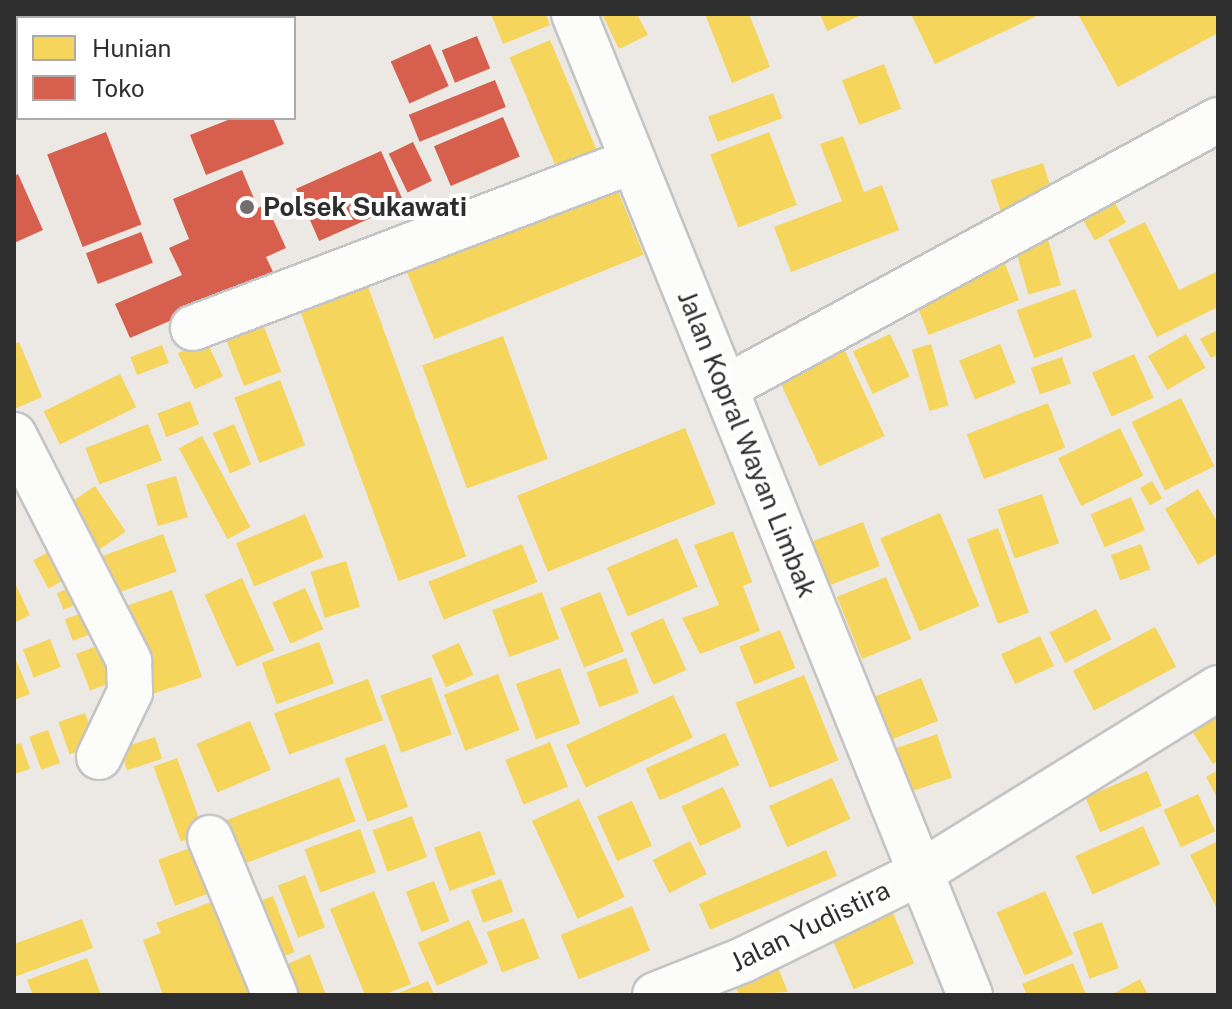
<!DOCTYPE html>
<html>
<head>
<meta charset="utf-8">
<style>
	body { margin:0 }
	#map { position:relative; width:1232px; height:1009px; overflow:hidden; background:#ece8e4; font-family:"Public Sans",sans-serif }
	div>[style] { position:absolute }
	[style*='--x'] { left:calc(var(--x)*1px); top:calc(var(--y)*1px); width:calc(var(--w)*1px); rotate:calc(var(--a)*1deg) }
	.homes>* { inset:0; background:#f6d55c; transform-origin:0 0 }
	.shops>* { inset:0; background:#d6604d; transform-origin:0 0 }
	.roads { filter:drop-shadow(2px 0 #c5c4c5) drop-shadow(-2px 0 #c5c4c5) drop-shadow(0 2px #c5c4c5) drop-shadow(0 -2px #c5c4c5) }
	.minor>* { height:44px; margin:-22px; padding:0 22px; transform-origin:22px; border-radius:22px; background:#fcfcfb }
	.dots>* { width:22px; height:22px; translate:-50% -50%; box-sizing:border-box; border:4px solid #fff; border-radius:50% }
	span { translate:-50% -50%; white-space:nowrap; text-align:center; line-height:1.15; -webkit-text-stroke:8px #fff; paint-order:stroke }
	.poi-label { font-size:26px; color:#2e2e2e; font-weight:700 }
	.left { translate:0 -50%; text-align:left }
	.street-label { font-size:26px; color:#2e2e2e }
	.frame { position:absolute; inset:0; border:16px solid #2e2e2e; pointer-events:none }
	.legend { position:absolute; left:16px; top:16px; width:280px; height:104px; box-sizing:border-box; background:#fff; border:2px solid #ababab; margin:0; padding:10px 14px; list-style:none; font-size:24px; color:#2e2e2e }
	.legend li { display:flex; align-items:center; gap:16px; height:40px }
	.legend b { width:40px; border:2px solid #ababab }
</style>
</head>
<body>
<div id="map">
	<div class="homes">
		<i style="clip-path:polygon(491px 14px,546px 14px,550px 25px,503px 44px)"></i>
		<i style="clip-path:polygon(602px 14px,637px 14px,648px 35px,619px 49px)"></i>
		<i style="clip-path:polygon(705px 14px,749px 14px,770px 67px,732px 83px)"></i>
		<i style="clip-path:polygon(820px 14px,863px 14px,827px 31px)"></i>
		<i style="clip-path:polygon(911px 14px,1041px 14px,935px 64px)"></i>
		<i style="clip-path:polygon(1078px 14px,1218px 14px,1218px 33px,1118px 87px)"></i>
		<i style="left:550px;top:40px;width:124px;height:44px;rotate:67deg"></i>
		<i style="left:884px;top:64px;width:48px;height:45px;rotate:69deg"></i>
		<i style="left:773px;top:93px;width:27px;height:69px;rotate:70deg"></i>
		<i style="left:769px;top:132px;width:78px;height:63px;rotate:69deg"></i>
		<i style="clip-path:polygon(843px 136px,864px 192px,882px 185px,899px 230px,791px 272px,774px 227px,842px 201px,820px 144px)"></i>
		<i style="left:1043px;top:163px;width:32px;height:55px;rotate:72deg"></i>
		<i style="left:616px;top:186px;width:74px;height:226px;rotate:68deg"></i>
		<i style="left:1109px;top:193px;width:34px;height:36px;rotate:60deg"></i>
		<i style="clip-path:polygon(1145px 222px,1179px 290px,1218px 271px,1218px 307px,1157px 337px,1108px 240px)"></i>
		<i style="left:1047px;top:236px;width:51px;height:34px;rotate:74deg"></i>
		<i style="left:1004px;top:261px;width:42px;height:97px;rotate:69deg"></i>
		<i style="left:367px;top:284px;width:290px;height:72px;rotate:70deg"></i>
		<i style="left:1075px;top:289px;width:51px;height:62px;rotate:70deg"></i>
		<i style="left:263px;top:324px;width:51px;height:40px;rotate:69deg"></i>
		<i style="clip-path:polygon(1218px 330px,1218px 354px,1211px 358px,1200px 339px)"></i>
		<i style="left:890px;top:334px;width:47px;height:41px;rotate:65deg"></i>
		<i style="left:1186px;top:334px;width:39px;height:44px;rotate:60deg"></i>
		<i style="left:503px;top:336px;width:131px;height:86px;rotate:70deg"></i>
		<i style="left:839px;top:338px;width:108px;height:72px;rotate:65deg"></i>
		<i style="left:206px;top:340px;width:40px;height:31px;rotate:65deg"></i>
		<i style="clip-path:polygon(19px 342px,42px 397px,14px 409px,14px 344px)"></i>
		<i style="left:931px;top:344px;width:64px;height:20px;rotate:74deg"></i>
		<i style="left:1000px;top:344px;width:42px;height:44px;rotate:68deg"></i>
		<i style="left:162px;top:345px;width:19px;height:34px;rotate:69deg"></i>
		<i style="left:1134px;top:354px;width:48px;height:46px;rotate:66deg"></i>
		<i style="left:1062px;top:357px;width:28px;height:33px;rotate:71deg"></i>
		<i style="left:120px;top:374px;width:37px;height:85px;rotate:64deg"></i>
		<i style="left:280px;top:380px;width:70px;height:49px;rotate:69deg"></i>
		<i style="left:1181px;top:398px;width:76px;height:55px;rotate:64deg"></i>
		<i style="left:190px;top:401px;width:25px;height:35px;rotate:69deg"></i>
		<i style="left:1048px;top:403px;width:48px;height:87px;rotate:69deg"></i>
		<i style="left:148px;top:424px;width:39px;height:67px;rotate:69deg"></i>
		<i style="left:234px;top:424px;width:44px;height:23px;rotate:67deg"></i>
		<i style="left:685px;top:428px;width:82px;height:181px;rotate:68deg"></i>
		<i style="left:1120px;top:428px;width:53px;height:69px;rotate:64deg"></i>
		<i style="left:202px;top:436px;width:103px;height:26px;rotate:62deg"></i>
		<i style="left:176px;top:476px;width:43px;height:31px;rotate:74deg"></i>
		<i style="left:1152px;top:481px;width:20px;height:14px;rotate:60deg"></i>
		<i style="left:95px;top:486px;width:55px;height:35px;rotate:56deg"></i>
		<i style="clip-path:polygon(1198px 489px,1218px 523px,1218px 553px,1198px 565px,1165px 509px)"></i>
		<i style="left:1042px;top:494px;width:52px;height:47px;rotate:71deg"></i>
		<i style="left:1131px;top:497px;width:36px;height:44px;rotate:67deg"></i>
		<i style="left:940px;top:513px;width:101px;height:65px;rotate:67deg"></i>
		<i style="left:305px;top:514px;width:47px;height:75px;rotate:67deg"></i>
		<i style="left:863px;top:522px;width:47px;height:56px;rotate:69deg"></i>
		<i style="left:998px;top:528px;width:90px;height:33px;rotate:70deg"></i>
		<i style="clip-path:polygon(733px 531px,752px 582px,743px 586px,760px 631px,700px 654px,682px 618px,719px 605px,694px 545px)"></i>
		<i style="left:163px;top:534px;width:40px;height:68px;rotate:70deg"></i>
		<i style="left:677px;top:538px;width:53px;height:76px;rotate:67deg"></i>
		<i style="left:522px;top:544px;width:41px;height:101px;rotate:68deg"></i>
		<i style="left:1141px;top:544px;width:27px;height:32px;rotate:70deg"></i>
		<i style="left:58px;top:547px;width:32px;height:28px;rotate:62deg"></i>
		<i style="left:346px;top:561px;width:48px;height:37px;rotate:73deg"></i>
		<i style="left:886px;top:577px;width:67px;height:53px;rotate:68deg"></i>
		<i style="left:242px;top:578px;width:79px;height:41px;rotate:66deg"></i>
		<i style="clip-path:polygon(14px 581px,30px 615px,14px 623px)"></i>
		<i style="left:79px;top:584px;width:18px;height:24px;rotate:68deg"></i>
		<i style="left:305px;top:588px;width:45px;height:36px;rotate:66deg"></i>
		<i style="left:172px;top:590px;width:92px;height:58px;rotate:71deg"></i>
		<i style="left:542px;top:592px;width:50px;height:53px;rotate:70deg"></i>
		<i style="left:600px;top:592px;width:64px;height:43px;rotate:68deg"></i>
		<i style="left:93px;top:609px;width:23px;height:30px;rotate:70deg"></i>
		<i style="left:1096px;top:609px;width:34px;height:52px;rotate:63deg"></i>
		<i style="left:663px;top:618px;width:57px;height:36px;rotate:66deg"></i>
		<i style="left:1155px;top:627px;width:45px;height:93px;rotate:62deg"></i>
		<i style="left:780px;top:630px;width:41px;height:44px;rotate:68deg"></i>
		<i style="left:1040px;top:636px;width:33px;height:43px;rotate:65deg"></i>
		<i style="left:50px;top:639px;width:30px;height:29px;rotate:69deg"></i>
		<i style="left:319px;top:642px;width:44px;height:61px;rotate:70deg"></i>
		<i style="left:105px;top:643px;width:39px;height:31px;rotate:69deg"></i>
		<i style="left:459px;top:643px;width:35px;height:30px;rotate:66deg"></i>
		<i style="clip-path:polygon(14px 655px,30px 694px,14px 700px)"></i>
		<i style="left:626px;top:658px;width:37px;height:42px;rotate:70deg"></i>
		<i style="left:560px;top:668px;width:59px;height:47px;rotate:70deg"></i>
		<i style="left:498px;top:674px;width:60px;height:58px;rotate:69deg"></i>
		<i style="left:804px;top:675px;width:92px;height:74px;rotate:68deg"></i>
		<i style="left:431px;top:677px;width:61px;height:54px;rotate:70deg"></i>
		<i style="left:921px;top:678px;width:46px;height:56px;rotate:68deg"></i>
		<i style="left:368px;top:679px;width:44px;height:100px;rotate:70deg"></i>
		<i style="left:673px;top:695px;width:47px;height:118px;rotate:65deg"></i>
		<i style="clip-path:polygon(1218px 706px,1218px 761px,1213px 764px,1188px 725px)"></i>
		<i style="left:85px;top:713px;width:34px;height:28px;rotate:71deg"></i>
		<i style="left:250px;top:721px;width:53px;height:58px;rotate:67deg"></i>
		<i style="left:48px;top:730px;width:35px;height:20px;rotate:70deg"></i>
		<i style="left:725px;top:733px;width:35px;height:87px;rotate:66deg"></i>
		<i style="left:937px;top:734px;width:46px;height:46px;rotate:71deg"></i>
		<i style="left:155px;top:737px;width:23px;height:37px;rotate:72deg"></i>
		<i style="left:550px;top:742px;width:48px;height:48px;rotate:68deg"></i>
		<i style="clip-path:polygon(21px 743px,30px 769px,14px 774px,14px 745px)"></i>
		<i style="left:385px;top:744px;width:67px;height:43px;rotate:70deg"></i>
		<i style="left:177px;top:758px;width:80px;height:25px;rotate:70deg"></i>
		<i style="clip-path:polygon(1218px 770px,1218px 799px,1206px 777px)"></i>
		<i style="left:1147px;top:771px;width:38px;height:67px;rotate:67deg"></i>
		<i style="left:339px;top:777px;width:47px;height:128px;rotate:69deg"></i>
		<i style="left:832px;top:778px;width:45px;height:69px;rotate:66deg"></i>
		<i style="left:723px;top:787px;width:44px;height:46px;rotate:65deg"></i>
		<i style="left:1198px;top:794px;width:41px;height:38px;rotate:65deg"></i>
		<i style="left:579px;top:799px;width:108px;height:52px;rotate:65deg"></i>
		<i style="left:632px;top:801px;width:49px;height:38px;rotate:66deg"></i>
		<i style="left:412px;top:816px;width:44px;height:42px;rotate:70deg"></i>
		<i style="left:1143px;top:826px;width:42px;height:74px;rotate:66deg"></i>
		<i style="left:360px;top:829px;width:46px;height:59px;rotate:70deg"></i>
		<i style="left:480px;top:831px;width:46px;height:49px;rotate:70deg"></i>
		<i style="left:690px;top:841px;width:37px;height:42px;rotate:63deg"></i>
		<i style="clip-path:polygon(1218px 841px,1218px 906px,1216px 907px,1190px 855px)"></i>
		<i style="left:193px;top:847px;width:49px;height:37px;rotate:70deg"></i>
		<i style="left:826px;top:850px;width:28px;height:138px;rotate:67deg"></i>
		<i style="left:305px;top:875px;width:56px;height:29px;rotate:69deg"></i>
		<i style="left:501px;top:879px;width:35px;height:32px;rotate:70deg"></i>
		<i style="left:434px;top:881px;width:43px;height:30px;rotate:69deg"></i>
		<i style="clip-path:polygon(374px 891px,411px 984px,383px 995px,365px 995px,330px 909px)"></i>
		<i style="left:1045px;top:891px;width:69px;height:53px;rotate:66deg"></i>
		<i style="left:273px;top:896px;width:60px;height:27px;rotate:69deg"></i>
		<i style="clip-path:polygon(224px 897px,262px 995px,163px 995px,143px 940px,161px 933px,156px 923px)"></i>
		<i style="left:632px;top:906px;width:48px;height:77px;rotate:68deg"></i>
		<i style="left:892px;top:911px;width:57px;height:66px;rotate:67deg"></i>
		<i style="left:524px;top:918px;width:43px;height:40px;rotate:69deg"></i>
		<i style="clip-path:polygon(82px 919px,93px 948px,14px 977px,14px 944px)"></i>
		<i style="left:469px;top:920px;width:47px;height:56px;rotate:66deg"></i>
		<i style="left:1102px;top:922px;width:49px;height:31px;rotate:70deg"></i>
		<i style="clip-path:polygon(310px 954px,326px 995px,286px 995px,276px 969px)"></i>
		<i style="clip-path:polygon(772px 954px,788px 992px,739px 995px,730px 972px)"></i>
		<i style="clip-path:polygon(87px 958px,101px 995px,33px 995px,27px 980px)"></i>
		<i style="clip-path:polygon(1073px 963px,1086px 995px,1027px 995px,1022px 984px)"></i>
		<i style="clip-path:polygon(1140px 979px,1148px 995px,1111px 995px)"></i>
		<i style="clip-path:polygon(428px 981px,434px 994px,394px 995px)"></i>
	</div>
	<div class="shops">
		<i style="clip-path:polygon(14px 14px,70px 18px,18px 18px,14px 85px)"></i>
		<i style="clip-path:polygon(152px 14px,204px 14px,154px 18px)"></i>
		<i style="left:477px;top:36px;width:35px;height:38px;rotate:68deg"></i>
		<i style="left:430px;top:44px;width:46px;height:43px;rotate:66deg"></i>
		<i style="left:495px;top:80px;width:29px;height:93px;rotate:68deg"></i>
		<i style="left:503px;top:117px;width:43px;height:75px;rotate:67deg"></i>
		<i style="clip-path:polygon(233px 118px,273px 118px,284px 144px,206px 175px,190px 135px)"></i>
		<i style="left:106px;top:132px;width:99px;height:63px;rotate:69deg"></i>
		<i style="left:413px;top:142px;width:43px;height:27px;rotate:64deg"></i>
		<i style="left:381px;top:151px;width:57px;height:93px;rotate:66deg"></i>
		<i style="clip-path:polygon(242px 170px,258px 208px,266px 204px,286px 248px,266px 257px,275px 276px,130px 338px,115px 304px,182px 275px,169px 248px,189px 239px,173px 199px)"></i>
		<i style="clip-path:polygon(18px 174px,43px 230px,14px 243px,14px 176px)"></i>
		<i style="left:141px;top:232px;width:33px;height:59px;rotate:69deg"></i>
	</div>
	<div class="roads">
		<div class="minor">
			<i style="--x:574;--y:14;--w:1058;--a:68.02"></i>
			<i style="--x:193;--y:328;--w:470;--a:-20.8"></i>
			<i style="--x:725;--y:388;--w:561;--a:-28.53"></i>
			<i style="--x:14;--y:435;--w:254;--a:63"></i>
			<i style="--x:129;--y:661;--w:31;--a:88"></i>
			<i style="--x:130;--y:692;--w:72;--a:115.5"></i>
			<i style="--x:210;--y:838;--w:170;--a:67.5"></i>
			<i style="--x:655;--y:995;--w:95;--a:-21.7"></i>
			<i style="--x:743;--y:960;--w:197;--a:-26.2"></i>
			<i style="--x:920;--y:873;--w:351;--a:-31.8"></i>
		</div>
	</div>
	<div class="dots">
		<i style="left:247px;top:207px;background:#706f6e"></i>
	</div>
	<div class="poi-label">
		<span class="left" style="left:263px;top:207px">Polsek Sukawati</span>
	</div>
	<div class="street-label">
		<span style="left:747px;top:444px;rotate:68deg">Jalan Kopral Wayan Limbak</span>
		<span style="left:810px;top:926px;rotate:-26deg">Jalan Yudistira</span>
	</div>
	<div class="frame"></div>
	<ul class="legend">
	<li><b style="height:22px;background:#f6d55c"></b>Hunian</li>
	<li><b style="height:22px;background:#d6604d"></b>Toko</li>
	</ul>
</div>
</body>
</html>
